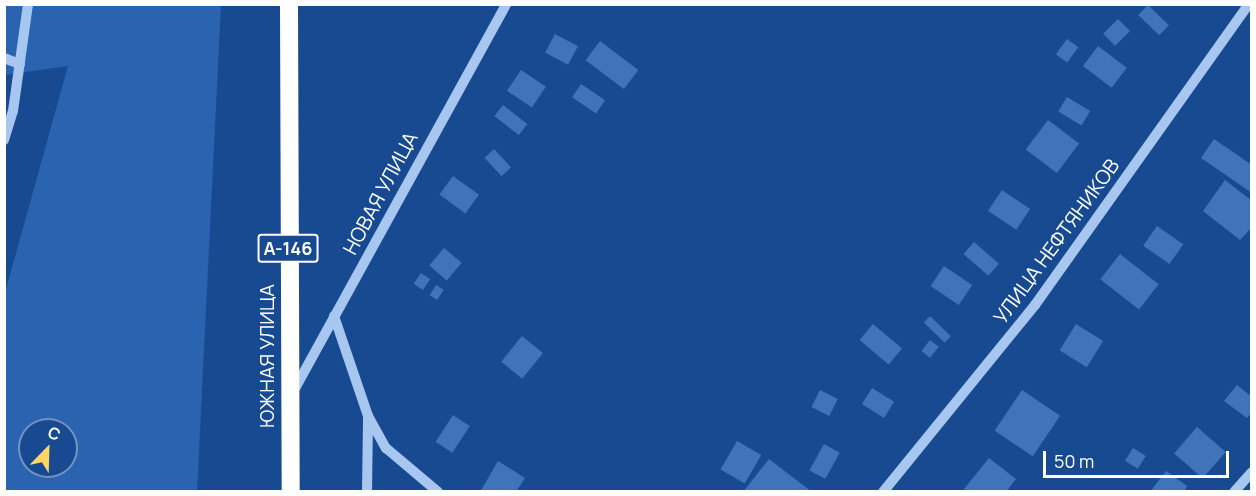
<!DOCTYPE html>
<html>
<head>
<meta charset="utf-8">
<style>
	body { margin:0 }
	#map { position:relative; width:1256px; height:496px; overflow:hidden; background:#184a92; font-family:Manrope,sans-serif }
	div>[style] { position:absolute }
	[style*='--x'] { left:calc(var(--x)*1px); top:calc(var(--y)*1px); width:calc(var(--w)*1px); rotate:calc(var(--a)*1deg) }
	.green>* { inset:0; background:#2a64b0 }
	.building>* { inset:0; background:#4074b9; transform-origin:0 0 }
	.minor>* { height:10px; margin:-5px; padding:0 5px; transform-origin:5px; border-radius:5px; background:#a7c6f0 }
	.highway>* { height:18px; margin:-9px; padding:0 9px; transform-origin:9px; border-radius:9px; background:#fff }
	span { translate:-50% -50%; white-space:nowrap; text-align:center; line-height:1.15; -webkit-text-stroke:5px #184a92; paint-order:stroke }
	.shield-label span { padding:2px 4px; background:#184a92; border:2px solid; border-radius:4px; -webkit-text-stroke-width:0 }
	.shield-label { font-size:18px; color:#fff; font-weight:700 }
	.street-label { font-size:20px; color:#fff }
	.frame { position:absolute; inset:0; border:6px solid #fff; pointer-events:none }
	.north { position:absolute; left:18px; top:418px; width:60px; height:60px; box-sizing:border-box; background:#184a92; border:2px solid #7492be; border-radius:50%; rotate:23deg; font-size:16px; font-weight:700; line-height:24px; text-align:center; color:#fff }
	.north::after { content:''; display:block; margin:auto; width:21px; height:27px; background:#ffd666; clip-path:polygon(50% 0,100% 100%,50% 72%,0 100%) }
	.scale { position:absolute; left:1043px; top:451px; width:186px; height:27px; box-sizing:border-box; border:3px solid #fff; border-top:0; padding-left:8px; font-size:18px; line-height:21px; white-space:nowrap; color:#fff; -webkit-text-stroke:4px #184a92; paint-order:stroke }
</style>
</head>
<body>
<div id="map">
	<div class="green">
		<i style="clip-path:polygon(evenodd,5px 5px,221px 5px,197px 491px,5px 491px,5px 293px,68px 66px,5px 75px,5px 5px,30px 430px,66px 430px,66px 466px,30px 466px,30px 430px)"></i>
	</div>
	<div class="building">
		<i style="left:1148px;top:5px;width:29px;height:14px;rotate:44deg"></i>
		<i style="left:1118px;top:19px;width:17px;height:21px;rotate:45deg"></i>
		<i style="left:555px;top:34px;width:26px;height:21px;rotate:28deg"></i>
		<i style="left:1067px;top:39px;width:14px;height:19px;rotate:36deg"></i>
		<i style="left:600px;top:41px;width:48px;height:24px;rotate:37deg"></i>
		<i style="left:1098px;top:46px;width:36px;height:25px;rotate:37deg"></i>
		<i style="left:521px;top:70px;width:30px;height:25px;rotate:34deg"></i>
		<i style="left:581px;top:84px;width:29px;height:16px;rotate:34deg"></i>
		<i style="left:1067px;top:97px;width:27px;height:17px;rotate:31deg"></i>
		<i style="left:503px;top:105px;width:31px;height:14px;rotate:38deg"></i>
		<i style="left:1048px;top:120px;width:39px;height:37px;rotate:37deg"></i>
		<i style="clip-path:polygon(1214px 139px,1252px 165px,1252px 193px,1201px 158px)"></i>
		<i style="left:494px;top:149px;width:25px;height:13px;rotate:47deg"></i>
		<i style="left:453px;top:176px;width:32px;height:23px;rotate:36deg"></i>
		<i style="clip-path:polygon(1225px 180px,1252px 201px,1252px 227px,1240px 240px,1203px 211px)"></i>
		<i style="left:1002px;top:190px;width:34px;height:25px;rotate:34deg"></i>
		<i style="left:1157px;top:226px;width:32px;height:24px;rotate:35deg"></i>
		<i style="left:974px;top:242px;width:33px;height:16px;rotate:41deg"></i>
		<i style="left:444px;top:248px;width:23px;height:23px;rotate:40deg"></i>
		<i style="left:1120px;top:254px;width:49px;height:32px;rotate:38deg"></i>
		<i style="left:944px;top:266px;width:34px;height:24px;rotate:34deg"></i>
		<i style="left:421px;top:273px;width:11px;height:13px;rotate:34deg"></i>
		<i style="left:436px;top:285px;width:9px;height:12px;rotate:32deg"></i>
		<i style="left:930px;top:316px;width:29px;height:9px;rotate:44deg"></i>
		<i style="left:873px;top:324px;width:38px;height:21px;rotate:40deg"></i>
		<i style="left:1076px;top:324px;width:32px;height:31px;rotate:32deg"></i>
		<i style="left:522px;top:336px;width:27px;height:33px;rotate:39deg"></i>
		<i style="left:930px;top:340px;width:11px;height:14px;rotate:38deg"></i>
		<i style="clip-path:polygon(1237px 385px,1252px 397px,1252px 412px,1247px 418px,1224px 401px)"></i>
		<i style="left:872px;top:388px;width:26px;height:19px;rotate:32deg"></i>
		<i style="left:820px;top:390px;width:20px;height:19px;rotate:27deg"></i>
		<i style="left:1022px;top:390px;width:46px;height:49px;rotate:34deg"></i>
		<i style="left:453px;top:415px;width:20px;height:32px;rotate:33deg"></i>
		<i style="left:1197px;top:427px;width:38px;height:35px;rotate:41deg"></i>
		<i style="left:737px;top:441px;width:28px;height:33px;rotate:30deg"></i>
		<i style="left:824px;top:444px;width:18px;height:30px;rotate:29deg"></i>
		<i style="left:1133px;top:448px;width:15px;height:15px;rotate:32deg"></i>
		<i style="clip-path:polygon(989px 458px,1016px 479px,1006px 492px,967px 492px,964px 489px)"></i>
		<i style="clip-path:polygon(769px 459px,812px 492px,743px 492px)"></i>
		<i style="clip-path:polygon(498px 461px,525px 478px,516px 492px,480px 492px)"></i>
		<i style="clip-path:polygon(1166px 471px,1187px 486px,1184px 492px,1150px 492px)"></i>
	</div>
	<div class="minor">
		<i style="--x:4;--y:58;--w:17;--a:21"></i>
		<i style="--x:4;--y:140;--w:30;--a:-73"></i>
		<i style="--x:13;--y:111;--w:108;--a:-82"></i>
		<i style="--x:334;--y:316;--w:106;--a:71.2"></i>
		<i style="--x:368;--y:416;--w:37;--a:61"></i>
		<i style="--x:386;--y:448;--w:68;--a:40.2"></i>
		<i style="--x:293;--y:392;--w:443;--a:-61.2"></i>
		<i style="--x:367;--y:492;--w:76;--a:-89.2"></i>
		<i style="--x:883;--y:492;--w:241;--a:-50.9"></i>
		<i style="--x:1035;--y:305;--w:369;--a:-54.6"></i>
		<i style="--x:1234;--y:492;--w:27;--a:-48"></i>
	</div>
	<div class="highway">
		<i style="--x:289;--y:4;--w:488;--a:89.8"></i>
	</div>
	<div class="shield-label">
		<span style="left:288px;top:248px">А-146</span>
	</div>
	<div class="street-label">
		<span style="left:380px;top:193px;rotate:-62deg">НОВАЯ УЛИЦА</span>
		<span style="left:1056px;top:241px;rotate:-54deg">УЛИЦА НЕФТЯНИКОВ</span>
		<span style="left:266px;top:356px;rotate:-90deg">ЮЖНАЯ УЛИЦА</span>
	</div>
	<div class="frame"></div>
	<div class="north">С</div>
	<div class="scale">50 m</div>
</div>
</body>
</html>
